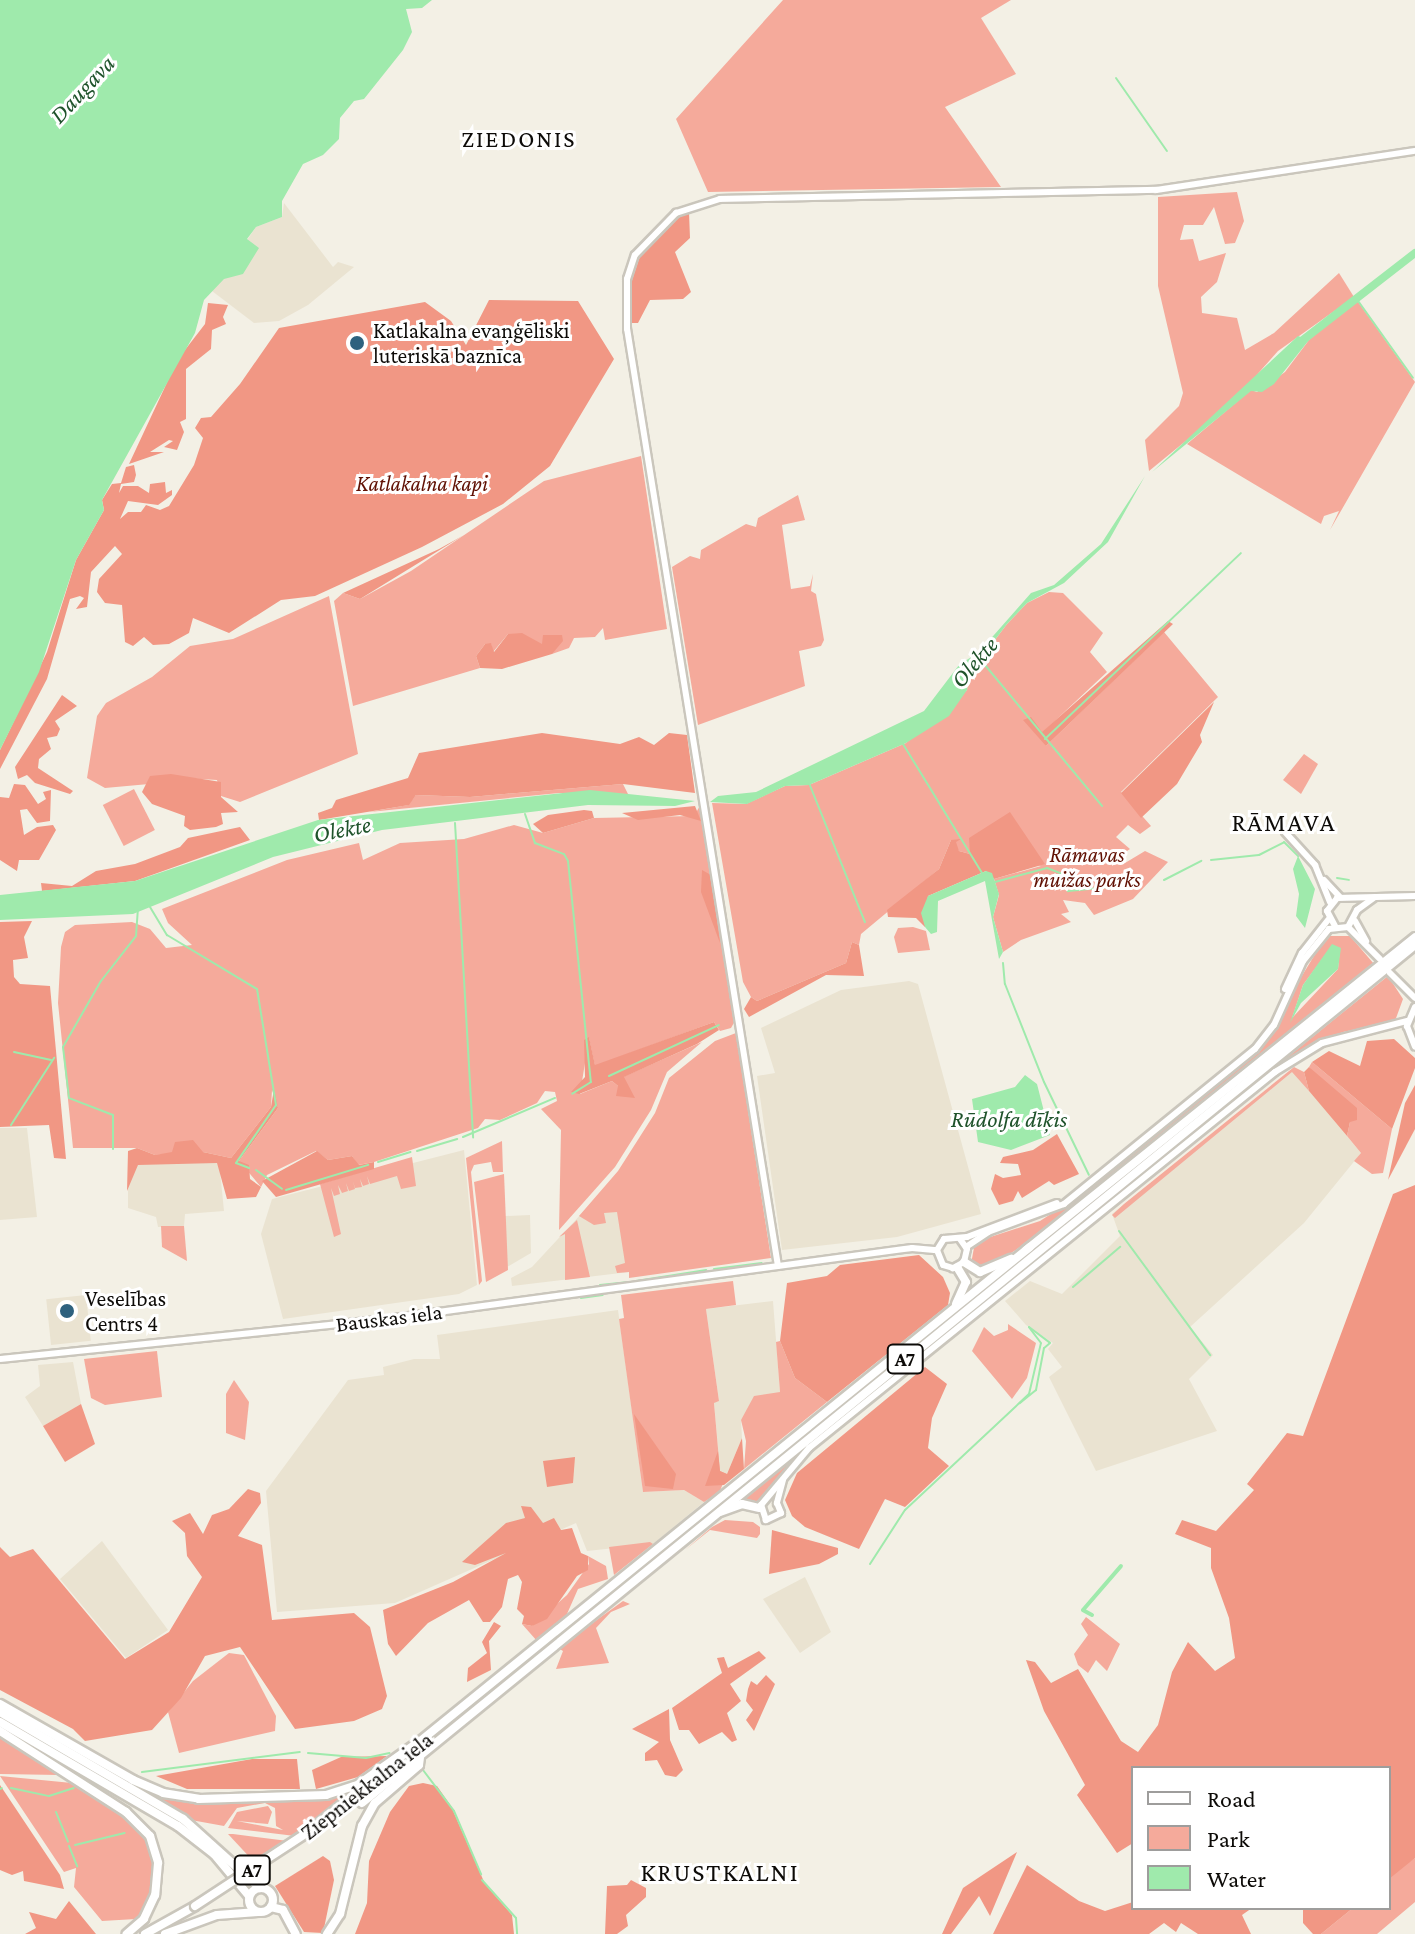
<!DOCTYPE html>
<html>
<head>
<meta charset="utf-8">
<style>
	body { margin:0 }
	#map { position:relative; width:1415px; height:1934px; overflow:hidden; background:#f3f0e5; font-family:"Crimson Pro",serif }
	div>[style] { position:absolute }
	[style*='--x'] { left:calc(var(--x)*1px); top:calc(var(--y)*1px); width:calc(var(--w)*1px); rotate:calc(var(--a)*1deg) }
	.built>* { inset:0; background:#eae3d1; transform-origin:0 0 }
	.green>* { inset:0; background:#f5aa9b; transform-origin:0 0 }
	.forest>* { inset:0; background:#f19784 }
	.water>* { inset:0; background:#9feaac }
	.stream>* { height:2px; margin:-1px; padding:0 1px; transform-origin:1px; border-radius:1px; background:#9feaac }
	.canal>* { height:4px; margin:-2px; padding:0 2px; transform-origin:2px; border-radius:2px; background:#9feaac }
	.river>* { height:8px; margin:-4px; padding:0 4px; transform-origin:4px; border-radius:4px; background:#9feaac }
	.roads { filter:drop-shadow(2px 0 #cac6bc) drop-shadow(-2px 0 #cac6bc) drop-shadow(0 2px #cac6bc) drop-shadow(0 -2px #cac6bc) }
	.major>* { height:6px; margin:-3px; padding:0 3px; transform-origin:3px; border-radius:3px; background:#fff }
	.highway>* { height:8px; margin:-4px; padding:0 4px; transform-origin:4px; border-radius:4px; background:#fff }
	.highway>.ring { margin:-4px; padding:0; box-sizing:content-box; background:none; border:8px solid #fff; border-radius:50% }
	.bridges { filter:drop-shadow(2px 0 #cac6bc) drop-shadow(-2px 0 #cac6bc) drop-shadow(0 2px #cac6bc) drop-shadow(0 -2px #cac6bc) }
	.highway-bridge>* { height:8px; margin:-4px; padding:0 4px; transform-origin:4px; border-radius:4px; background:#fff }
	.dots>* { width:22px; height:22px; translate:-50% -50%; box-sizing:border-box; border:4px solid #fff; border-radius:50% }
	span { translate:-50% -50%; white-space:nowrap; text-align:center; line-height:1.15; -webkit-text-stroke:6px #fff; paint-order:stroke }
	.shield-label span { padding:2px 6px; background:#fff; border:2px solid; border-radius:6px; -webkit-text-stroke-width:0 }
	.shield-label { font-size:20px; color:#0d0b08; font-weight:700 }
	.poi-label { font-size:22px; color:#0d0b08 }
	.left { translate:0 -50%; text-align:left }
	.park-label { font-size:22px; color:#601003; font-style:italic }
	.street-label { font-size:22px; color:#0d0b08 }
	.water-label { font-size:24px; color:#1f532b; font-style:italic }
	.neighbourhood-label { font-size:24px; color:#0d0b08; letter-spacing:2px }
	.quarter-label { font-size:26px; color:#0d0b08; letter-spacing:2px }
	.legend { position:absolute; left:1131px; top:1766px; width:260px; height:144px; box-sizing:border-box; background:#fff; border:2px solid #9e9d9c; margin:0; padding:10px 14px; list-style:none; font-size:24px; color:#0d0b08 }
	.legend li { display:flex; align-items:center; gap:16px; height:40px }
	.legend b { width:40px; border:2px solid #9e9d9c }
</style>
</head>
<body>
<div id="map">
	<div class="built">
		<i style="clip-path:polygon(284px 203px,333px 267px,338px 262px,354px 267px,308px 305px,279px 321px,254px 323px,212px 291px,256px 227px,282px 217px)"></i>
		<i style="clip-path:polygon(909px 981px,918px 984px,981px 1214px,897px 1237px,782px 1250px,757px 1076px,775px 1073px,761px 1028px,841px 990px)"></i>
		<i style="clip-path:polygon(1292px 1070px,1361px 1153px,1304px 1223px,1190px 1327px,1213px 1355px,1189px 1379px,1217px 1431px,1096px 1471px,1049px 1377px,1062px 1367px,1048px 1349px,1053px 1343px,1026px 1325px,1005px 1301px,1030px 1281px,1062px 1294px,1120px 1236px,1112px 1214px)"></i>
		<i style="clip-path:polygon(0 1128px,27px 1128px,37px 1217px,0 1220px)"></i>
		<i style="clip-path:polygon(464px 1150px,477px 1285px,459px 1294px,283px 1319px,261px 1234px,272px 1199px)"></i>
		<i style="clip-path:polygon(128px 1158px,219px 1161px,224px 1211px,185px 1214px,184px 1226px,158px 1227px,156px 1217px,128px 1208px)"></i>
		<i style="clip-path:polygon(619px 1173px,629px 1272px,512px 1286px,511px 1278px,532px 1267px)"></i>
		<i style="clip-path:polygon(530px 1215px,531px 1253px,507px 1267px,505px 1216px)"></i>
		<i style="left:86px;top:1295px;width:46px;height:40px;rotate:84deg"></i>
		<i style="clip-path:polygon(773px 1301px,780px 1392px,741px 1420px,742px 1438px,727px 1474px,720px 1471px,714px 1402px,719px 1401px,706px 1309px)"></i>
		<i style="clip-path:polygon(618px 1310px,643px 1492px,684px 1490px,704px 1502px,653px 1544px,587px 1551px,576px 1523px,395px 1603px,277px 1612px,266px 1491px,348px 1380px,384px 1375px,383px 1367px,414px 1359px,440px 1359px,437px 1335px)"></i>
		<i style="clip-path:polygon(73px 1362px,81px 1404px,43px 1426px,25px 1397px,40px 1386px,38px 1365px)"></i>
		<i style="clip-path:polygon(102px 1541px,168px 1630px,126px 1658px,60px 1579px)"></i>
		<i style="clip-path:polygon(805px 1577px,831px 1632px,800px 1653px,763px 1599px)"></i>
	</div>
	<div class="green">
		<i style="clip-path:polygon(783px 0,1011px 0,981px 18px,1016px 74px,945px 107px,1001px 187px,708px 192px,676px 119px)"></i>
		<i style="clip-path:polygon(1237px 192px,1244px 221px,1235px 243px,1225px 244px,1214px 207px,1203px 225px,1184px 225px,1180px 240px,1193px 239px,1199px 261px,1226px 253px,1217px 282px,1201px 297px,1202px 313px,1237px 318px,1245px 350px,1274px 333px,1339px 273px,1354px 297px,1278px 351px,1231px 404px,1149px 471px,1145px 440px,1179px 406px,1183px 393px,1158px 286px,1158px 197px)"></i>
		<i style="clip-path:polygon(1356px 299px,1415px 382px,1330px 530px,1339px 511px,1324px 516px,1321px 524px,1187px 444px,1251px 390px,1257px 392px,1285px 372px,1309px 340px)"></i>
		<i style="clip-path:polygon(641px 456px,667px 629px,605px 640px,603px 628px,595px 637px,574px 638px,569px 648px,552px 654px,553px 648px,508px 634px,493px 652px,491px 644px,485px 644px,476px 656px,480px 668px,353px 706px,334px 601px,343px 593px,360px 599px,411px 571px,544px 481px)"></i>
		<i style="clip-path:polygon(798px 495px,805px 520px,782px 525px,791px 589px,810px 586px,813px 574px,811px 591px,816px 594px,824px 640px,821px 646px,799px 651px,805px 686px,698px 725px,672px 567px,690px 556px,700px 559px,701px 550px,746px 524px,756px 527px,758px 518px)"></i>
		<i style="clip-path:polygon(1049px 592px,1063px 593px,1103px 633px,1090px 652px,1107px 672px,1042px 733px,1046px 746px,1164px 632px,1218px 697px,1121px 792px,1151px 826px,1140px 834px,1128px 825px,1116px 837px,1130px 849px,1121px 855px,1125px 863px,1145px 851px,1168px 862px,1133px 899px,1094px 915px,1085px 903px,1063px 900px,1069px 912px,1061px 914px,1071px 922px,1021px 940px,1003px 952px,993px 917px,999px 895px,994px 879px,1041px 866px,971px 846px,970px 854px,959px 851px,951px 840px,939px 869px,861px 934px,859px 945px,852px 942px,846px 963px,757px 1001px,751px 997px,743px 982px,712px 803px,746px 804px,785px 786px,809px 785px,906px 743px,967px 690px,969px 674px,1007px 624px,1027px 603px)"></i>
		<i style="clip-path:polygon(329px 596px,358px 754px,240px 802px,221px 796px,217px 780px,151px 776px,149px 784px,105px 788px,87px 778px,97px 716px,106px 703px,152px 677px,190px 646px,233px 639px)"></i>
		<i style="clip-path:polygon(1304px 754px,1318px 764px,1301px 794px,1283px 780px)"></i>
		<i style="clip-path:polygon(623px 784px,628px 794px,559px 793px,369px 812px,408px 805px,416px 795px,470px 797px)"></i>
		<i style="left:134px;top:789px;width:46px;height:35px;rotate:63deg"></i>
		<i style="clip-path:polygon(701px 804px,736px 1019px,731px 1028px,720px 1031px,714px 1022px,595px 1066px,589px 1038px,580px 1094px,612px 1081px,618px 1086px,623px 1077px,702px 1042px,667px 1072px,651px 1110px,615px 1167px,559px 1230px,561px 1130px,541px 1109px,557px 1101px,555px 1092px,545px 1091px,537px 1103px,500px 1120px,485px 1119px,478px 1128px,374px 1162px,358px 1165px,352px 1156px,328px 1160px,316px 1151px,267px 1175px,261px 1187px,239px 1161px,278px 1108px,272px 1090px,271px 1107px,231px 1158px,203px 1152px,155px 1155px,137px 1148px,73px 1148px,58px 1003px,61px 947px,65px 932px,75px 925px,132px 922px,150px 929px,166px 948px,192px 945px,168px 923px,162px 909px,287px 860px,359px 843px,363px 860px,400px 843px,464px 839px,514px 825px,543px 833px,594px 818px,694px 816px)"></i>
		<i style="clip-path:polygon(913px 927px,926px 931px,930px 950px,898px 953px,894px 937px,898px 928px)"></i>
		<i style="clip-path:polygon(evenodd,1350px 936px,1374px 964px,1040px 1234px,999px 1261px,981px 1268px,971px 1264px,975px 1242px,1040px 1221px,1068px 1203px,1254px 1054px,1322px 943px,1330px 936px,1350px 936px,1331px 947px,1340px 948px,1338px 969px,1292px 1018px,1303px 985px,1331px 947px)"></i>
		<i style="clip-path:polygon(1388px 976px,1403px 999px,1395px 1021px,1343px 1032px,1286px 1060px,795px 1458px,760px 1502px,736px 1502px)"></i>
		<i style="clip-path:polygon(736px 1033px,771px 1258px,629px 1278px,629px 1272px,617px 1273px,615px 1266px,625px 1263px,617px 1212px,604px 1213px,606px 1223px,594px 1225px,579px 1216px,618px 1171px,655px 1113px,669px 1078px,715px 1041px)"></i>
		<i style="clip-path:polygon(1312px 1062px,1392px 1129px,1383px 1173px,1372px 1174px,1354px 1161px,1361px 1153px,1347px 1136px,1350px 1122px,1309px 1067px)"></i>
		<i style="clip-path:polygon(1294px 1067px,1304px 1072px,1309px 1091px,1292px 1072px,1115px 1218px,1112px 1215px,1124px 1204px)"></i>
		<i style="clip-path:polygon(502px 1141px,503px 1172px,493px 1172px,491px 1162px,474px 1165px,471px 1172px,482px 1281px,479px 1285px,466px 1158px)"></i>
		<i style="clip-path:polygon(412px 1157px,416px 1186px,401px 1189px,397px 1176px,370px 1184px,367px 1176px,369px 1184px,363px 1186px,360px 1179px,362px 1187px,355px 1188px,353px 1181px,355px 1189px,349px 1191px,346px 1183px,348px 1191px,342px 1193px,338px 1185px,340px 1194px,334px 1196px,331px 1188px,341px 1234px,334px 1237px,320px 1184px)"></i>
		<i style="clip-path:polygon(504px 1174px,508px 1270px,486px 1282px,474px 1182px)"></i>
		<i style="clip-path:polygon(577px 1220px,590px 1277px,565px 1280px,565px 1234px,559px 1237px)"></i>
		<i style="clip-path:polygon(161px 1226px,184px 1226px,187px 1261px,162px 1247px)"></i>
		<i style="clip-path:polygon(733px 1281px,736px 1305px,706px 1309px,719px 1401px,714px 1403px,720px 1471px,727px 1474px,719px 1493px,704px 1502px,684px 1490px,643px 1492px,619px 1319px,624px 1318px,621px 1295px)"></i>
		<i style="clip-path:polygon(1008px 1324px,1036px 1343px,1027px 1378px,1012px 1399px,972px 1351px,984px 1327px,994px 1336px,1008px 1330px)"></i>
		<i style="clip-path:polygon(780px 1341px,795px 1378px,827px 1402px,744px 1469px,746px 1441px,741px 1420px,754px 1396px,780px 1392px,776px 1342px)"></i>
		<i style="clip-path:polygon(157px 1351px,162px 1397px,105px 1405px,91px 1398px,84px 1359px)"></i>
		<i style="clip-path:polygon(234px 1380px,249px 1402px,245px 1440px,226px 1433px,226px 1394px)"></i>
		<i style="clip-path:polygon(725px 1520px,753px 1522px,760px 1527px,760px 1534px,757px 1538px,710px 1530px,685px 1550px,712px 1527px)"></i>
		<i style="clip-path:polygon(650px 1542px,653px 1544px,614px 1575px,609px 1547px)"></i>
		<i style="clip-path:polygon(588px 1556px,606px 1566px,608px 1579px,578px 1589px,563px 1623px,537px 1641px,522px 1624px,532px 1626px,567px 1595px,589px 1564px)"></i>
		<i style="clip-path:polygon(623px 1601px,630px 1604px,611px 1612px,596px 1628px,609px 1663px,556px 1669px,563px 1651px,558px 1648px)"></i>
		<i style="clip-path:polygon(1086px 1617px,1120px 1644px,1107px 1671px,1096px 1660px,1088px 1673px,1078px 1665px,1074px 1654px,1088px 1635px,1081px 1624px)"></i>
		<i style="clip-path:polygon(229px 1653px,244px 1655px,276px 1716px,275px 1731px,179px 1753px,168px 1712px,193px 1681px)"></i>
		<i style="clip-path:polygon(32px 1725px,148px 1790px,218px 1801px,309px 1800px,361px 1785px,295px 1836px,228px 1828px,237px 1812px,268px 1806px,272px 1812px,268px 1824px,237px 1821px,283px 1830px,276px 1826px,275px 1808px,265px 1803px,237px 1808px,224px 1826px,191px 1820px)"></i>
		<i style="clip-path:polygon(0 1735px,17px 1747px,59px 1775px,0 1774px)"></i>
		<i style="clip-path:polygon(0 1776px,72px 1783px,128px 1818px,145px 1835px,153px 1865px,149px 1902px,136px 1919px,102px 1921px,74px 1887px,76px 1868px,64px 1872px)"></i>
		<i style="clip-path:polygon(228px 1834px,233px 1834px,288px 1841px,255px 1863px)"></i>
		<i style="clip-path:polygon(1415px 1858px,1415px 1902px,1377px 1934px,1321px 1934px,1353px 1908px,1389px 1908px,1389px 1875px)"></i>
	</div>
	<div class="forest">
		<i style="clip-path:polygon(689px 212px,690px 238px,675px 252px,691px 292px,683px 299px,650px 300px,638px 323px,631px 323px,631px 283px,642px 250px,672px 220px)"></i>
		<i style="clip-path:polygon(489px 300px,578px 301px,614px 359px,550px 466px,503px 504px,422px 547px,315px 596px,281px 600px,229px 633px,193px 618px,189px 633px,169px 644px,153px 645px,144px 637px,133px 646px,125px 642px,122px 605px,105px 603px,97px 592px,99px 579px,122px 554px,115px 546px,91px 572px,87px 607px,76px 609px,84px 598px,80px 596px,70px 599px,47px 679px,0 769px,0 750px,47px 652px,76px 560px,104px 510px,102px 500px,112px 484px,121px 483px,126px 467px,134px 465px,136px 475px,134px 482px,121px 484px,119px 493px,123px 486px,138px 486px,149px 493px,150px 484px,165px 482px,166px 493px,172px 490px,172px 495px,158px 505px,128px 501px,120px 519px,128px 512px,141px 512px,146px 505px,160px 510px,169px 506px,194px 465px,203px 438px,195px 428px,201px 418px,211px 417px,240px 384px,279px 328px,425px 302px,451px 321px,466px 345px)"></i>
		<i style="clip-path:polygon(208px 303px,228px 305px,223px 317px,226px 324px,212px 330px,211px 349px,186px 369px,186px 419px,180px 422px,184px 432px,177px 450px,164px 447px,173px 441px,169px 440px,150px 452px,164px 452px,129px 464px,178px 359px,205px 324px)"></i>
		<i style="clip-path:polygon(464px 535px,360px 599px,343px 593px,439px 549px)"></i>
		<i style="clip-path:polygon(1168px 621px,1173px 624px,1046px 746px,1023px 720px,1031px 717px,1042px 732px)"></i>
		<i style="clip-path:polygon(522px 633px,542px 644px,543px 635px,562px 635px,563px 641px,552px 654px,502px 669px,480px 668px,476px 656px,485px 644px,491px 643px,494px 652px,508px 634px)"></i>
		<i style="clip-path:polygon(62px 695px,77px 706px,55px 721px,60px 729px,57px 736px,47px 738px,51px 749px,39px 759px,38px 768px,73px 791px,70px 794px,35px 783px,27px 775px,18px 779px,15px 767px)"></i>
		<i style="clip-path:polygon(1214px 702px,1200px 735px,1202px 742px,1177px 784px,1141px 818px,1121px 793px)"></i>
		<i style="clip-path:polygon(542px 733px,620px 744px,639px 737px,654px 745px,669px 733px,687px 735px,695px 793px,623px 784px,470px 797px,416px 795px,409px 805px,319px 820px,318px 813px,332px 808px,336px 800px,408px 778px,419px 753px)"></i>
		<i style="clip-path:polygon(171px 774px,221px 782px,221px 797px,238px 812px,221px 813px,223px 824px,216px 827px,190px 830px,184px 826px,185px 816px,152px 804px,142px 792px,150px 776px)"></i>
		<i style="clip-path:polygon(14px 784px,25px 785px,38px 804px,46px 799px,43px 792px,51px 790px,50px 821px,37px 823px,27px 809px,20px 810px,24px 835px,37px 827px,53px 825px,56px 830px,39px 860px,19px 860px,17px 871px,0 860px,0 797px,9px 798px)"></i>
		<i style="clip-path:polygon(695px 806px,701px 821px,680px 815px,638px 820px,622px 813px)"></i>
		<i style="clip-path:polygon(584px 810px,592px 811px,594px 818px,543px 833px,533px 824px,548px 815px)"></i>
		<i style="clip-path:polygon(1010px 812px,1045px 864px,994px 879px,986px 871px,928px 896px,925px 927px,916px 918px,888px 917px,887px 910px,939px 869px,951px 840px,961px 839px,956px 842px,959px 851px,970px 854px,969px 838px)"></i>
		<i style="clip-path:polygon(240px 827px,250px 840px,135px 881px,42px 891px,41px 883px,72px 886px,96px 871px,135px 864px,180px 847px,188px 838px)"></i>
		<i style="clip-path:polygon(702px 870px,711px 875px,720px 943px,701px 892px)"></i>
		<i style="clip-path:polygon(32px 921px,24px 937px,28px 958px,13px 960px,14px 977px,20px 984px,50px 986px,66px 1159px,54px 1158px,49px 1125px,0 1127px,0 922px)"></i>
		<i style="clip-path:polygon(852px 942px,859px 945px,864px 976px,826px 975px,749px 1017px,744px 1009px,751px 997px,757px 1001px,846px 963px)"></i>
		<i style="clip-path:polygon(714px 1022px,719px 1030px,697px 1044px,624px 1077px,635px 1098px,616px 1096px,618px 1086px,612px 1081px,579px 1094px,571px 1092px,585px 1077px,584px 1040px,589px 1037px,595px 1065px)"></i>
		<i style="clip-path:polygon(1394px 1039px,1415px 1058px,1415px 1068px,1392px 1129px,1312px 1062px,1329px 1051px,1360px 1066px,1367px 1041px)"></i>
		<i style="clip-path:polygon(1309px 1067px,1357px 1108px,1357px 1120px,1350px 1122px,1347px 1136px,1309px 1091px,1304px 1072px)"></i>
		<i style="clip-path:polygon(1415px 1085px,1415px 1129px,1388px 1180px,1405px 1103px)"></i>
		<i style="clip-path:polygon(274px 1089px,278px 1108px,239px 1161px,249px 1165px,250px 1179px,261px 1187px,256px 1197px,227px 1199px,217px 1163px,138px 1165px,127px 1191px,128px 1151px,137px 1148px,155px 1155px,172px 1152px,175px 1142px,193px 1140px,203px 1152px,231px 1158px,271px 1107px)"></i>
		<i style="clip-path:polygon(1057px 1134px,1079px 1174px,1054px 1185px,1049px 1181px,1022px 1198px,1018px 1191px,1013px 1201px,999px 1205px,991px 1189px,995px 1174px,1003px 1178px,1021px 1175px,1018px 1164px,1000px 1163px,1003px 1157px,1033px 1150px)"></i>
		<i style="clip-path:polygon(317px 1151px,328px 1160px,352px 1156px,359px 1165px,374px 1162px,374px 1169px,276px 1197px,262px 1181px)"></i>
		<i style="clip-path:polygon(1415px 1185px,1415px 1858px,1389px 1879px,1389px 1768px,1133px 1768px,1133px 1843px,1117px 1853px,1077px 1795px,1085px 1785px,1044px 1711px,1026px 1660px,1035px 1662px,1051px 1683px,1078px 1669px,1121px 1741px,1138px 1752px,1158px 1725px,1172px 1672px,1188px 1642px,1215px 1671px,1235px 1658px,1229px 1618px,1211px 1568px,1211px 1548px,1175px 1534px,1182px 1520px,1216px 1531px,1254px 1490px,1247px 1484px,1287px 1433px,1303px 1436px,1393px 1194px)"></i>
		<i style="clip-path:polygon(919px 1255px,943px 1277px,950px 1293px,948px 1305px,827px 1402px,795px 1378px,780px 1341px,787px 1283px,827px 1276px,840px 1265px)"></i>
		<i style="clip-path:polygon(925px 1367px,947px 1384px,932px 1418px,928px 1448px,949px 1466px,905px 1507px,885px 1499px,859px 1549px,805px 1527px,792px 1516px,785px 1500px,797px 1473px)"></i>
		<i style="clip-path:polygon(81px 1404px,95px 1444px,65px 1462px,43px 1426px)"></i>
		<i style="clip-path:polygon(634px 1414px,676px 1474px,673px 1489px,645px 1486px)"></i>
		<i style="clip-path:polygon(742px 1438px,744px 1469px,724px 1485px,705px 1486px,718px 1451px,720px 1471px,727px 1474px)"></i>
		<i style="clip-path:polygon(575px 1457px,573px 1483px,547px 1487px,543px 1461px)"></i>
		<i style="clip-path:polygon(248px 1489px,260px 1493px,261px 1503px,238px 1536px,262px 1545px,272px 1620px,354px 1613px,370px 1627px,387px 1696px,382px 1709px,354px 1721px,295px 1729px,240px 1647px,205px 1656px,181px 1698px,152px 1730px,85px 1741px,73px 1729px,0 1690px,0 1547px,10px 1557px,33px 1549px,125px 1659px,169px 1632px,202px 1577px,187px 1556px,185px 1533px,172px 1521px,190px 1513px,203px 1534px,212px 1515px,229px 1509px)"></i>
		<i style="clip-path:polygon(521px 1506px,531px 1507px,543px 1523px,554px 1518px,561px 1530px,572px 1528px,581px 1553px,588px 1556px,588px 1570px,577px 1576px,547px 1619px,532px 1626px,522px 1624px,524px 1616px,517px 1609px,522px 1582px,518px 1575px,508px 1579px,502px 1607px,490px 1622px,483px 1622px,469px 1600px,428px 1623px,396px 1656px,388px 1644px,383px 1610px,453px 1582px,506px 1553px,475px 1565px,462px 1562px,506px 1523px,525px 1518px)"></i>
		<i style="clip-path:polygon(772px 1530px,838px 1548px,838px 1554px,819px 1564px,769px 1574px)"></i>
		<i style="clip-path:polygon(494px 1622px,501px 1626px,489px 1641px,491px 1670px,467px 1682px,468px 1668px,487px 1653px,482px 1642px)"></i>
		<i style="clip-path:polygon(759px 1651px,766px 1658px,730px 1684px,741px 1701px,727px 1713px,737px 1740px,732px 1742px,722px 1732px,699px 1744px,689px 1730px,679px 1730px,672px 1708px,722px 1673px,717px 1658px,724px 1657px,728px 1668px)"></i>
		<i style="clip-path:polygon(766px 1675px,775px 1684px,754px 1731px,746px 1720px,753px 1710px,746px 1701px,748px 1689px,751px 1681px,757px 1685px)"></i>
		<i style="clip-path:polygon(669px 1709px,670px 1740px,683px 1770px,676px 1777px,665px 1775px,657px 1760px,645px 1761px,645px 1753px,659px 1742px,632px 1729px)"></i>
		<i style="clip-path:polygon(387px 1756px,358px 1777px,316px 1789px,312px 1770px,341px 1757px)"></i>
		<i style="clip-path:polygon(252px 1759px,297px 1759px,300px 1789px,187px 1789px,156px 1776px)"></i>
		<i style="clip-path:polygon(423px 1783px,437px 1786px,451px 1806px,485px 1884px,512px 1915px,514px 1934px,355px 1934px,367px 1903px,369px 1861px,390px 1812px,409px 1786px)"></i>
		<i style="clip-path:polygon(0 1785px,60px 1875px,64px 1889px,24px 1881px,23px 1871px,12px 1875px,0 1870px)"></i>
		<i style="clip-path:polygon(1017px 1852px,990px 1916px,979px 1896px,951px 1934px,942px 1934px,963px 1888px)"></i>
		<i style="clip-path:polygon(323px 1856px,330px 1861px,334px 1880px,323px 1933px,304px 1932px,275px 1886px)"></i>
		<i style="clip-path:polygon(1027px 1865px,1079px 1901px,1105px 1911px,1133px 1902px,1133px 1908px,1252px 1908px,1242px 1915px,1251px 1934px,1198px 1934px,1181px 1923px,1176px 1932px,1164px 1923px,1149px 1934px,993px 1934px)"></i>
		<i style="clip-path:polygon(631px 1880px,646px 1888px,646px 1897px,626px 1915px,628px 1926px,617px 1934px,605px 1934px,607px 1886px,627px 1885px)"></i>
		<i style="clip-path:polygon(69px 1901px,96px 1934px,25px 1934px,36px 1928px,29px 1912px,56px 1919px)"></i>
		<i style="clip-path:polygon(1303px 1908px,1353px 1908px,1321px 1934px,1313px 1934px,1303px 1923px)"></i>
	</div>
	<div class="water">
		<i style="clip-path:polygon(0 0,432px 0,422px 8px,406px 9px,412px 32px,403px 50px,364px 99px,354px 101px,340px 118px,339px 139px,323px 155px,303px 164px,282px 201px,282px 217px,256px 227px,247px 239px,259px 248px,243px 274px,224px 279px,204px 300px,195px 333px,102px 500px,104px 510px,76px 560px,39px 672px,0 750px)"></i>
		<i style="clip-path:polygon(1298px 336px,1309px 340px,1274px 384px,1262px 392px,1251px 391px,1152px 472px)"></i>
		<i style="clip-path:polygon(1145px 476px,1108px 542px,1064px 583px,1027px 603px,1007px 624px,969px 674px,967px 690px,949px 716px,906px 743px,809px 785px,785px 786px,747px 804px,710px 802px,718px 796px,756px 792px,924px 711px,959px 665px,979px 652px,1031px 593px,1054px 585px,1101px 544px)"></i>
		<i style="clip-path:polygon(590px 790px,695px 801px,675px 806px,588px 805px,382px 830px,273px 857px,133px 914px,0 920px,0 895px,135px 881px,318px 820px)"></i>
		<i style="clip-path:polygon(1298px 856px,1315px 889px,1305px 928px,1296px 916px,1299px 894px,1293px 869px)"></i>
		<i style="clip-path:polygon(986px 871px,992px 873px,999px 894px,993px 917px,1003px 952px,999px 959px,985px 881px,938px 901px,937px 932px,931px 934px,925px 927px,921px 913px,928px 896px)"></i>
		<i style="clip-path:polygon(1332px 944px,1341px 948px,1338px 969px,1301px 1003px,1290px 1023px,1303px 985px)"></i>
		<i style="clip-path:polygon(1025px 1075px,1037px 1084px,1050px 1135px,1011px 1150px,978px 1142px,972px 1099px,1015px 1087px)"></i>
	</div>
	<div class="stream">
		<i style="--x:1116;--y:78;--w:89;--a:55.1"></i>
		<i style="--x:1356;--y:298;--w:98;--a:54.5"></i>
		<i style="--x:980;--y:659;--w:191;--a:50.3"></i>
		<i style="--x:1045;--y:739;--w:270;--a:-43.5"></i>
		<i style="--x:903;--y:744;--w:151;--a:58.5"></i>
		<i style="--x:809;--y:783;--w:150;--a:68.1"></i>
		<i style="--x:525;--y:814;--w:31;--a:71"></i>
		<i style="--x:535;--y:843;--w:31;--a:21"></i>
		<i style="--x:564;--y:854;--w:8;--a:60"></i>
		<i style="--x:568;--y:861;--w:222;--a:84.1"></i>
		<i style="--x:591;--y:1082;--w:22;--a:148"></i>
		<i style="--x:455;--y:823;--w:315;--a:86.7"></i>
		<i style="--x:1211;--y:860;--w:48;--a:-5.9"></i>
		<i style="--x:1259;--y:855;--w:28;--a:-27"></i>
		<i style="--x:1284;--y:842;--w:20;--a:45"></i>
		<i style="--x:1337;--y:878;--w:12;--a:9"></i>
		<i style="--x:1164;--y:880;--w:42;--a:-27.2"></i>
		<i style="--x:995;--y:882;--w:54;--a:-15.1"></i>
		<i style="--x:1047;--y:868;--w:17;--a:21"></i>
		<i style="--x:1063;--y:874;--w:18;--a:74"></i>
		<i style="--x:1068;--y:891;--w:42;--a:-5.4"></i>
		<i style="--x:150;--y:907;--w:33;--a:59"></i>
		<i style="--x:167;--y:935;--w:105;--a:31"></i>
		<i style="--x:257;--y:989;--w:118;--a:80.7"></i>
		<i style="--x:276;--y:1105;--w:70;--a:124.6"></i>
		<i style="--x:236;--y:1163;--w:14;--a:21"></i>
		<i style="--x:1003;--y:963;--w:21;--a:85"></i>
		<i style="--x:1005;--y:984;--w:105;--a:68.3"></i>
		<i style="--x:1044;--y:1082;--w:103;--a:64.2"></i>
		<i style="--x:14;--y:1052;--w:38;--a:12"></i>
		<i style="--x:609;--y:1076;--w:121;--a:-24.9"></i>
		<i style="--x:11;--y:1125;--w:80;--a:-57.3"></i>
		<i style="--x:463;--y:1137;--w:100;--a:-23"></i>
		<i style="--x:113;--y:1149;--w:34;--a:-90"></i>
		<i style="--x:113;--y:1115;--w:47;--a:-158.9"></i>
		<i style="--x:69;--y:1098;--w:51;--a:-96.7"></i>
		<i style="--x:63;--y:1047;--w:76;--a:-60.1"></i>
		<i style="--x:101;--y:981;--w:57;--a:-52.1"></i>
		<i style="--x:136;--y:936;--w:26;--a:-86"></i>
		<i style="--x:417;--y:1151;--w:42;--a:-16.7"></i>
		<i style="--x:378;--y:1162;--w:34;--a:-17"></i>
		<i style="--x:256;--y:1170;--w:32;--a:36"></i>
		<i style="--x:286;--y:1190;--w:86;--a:-17"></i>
		<i style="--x:1119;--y:1231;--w:154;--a:53.7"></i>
		<i style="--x:714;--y:1269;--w:48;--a:-7.1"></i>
		<i style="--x:636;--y:1281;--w:71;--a:-8.9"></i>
		<i style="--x:600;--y:1285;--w:29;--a:-6"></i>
		<i style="--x:1073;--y:1287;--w:62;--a:-40.4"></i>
		<i style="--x:581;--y:1298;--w:22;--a:-8"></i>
		<i style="--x:870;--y:1564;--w:64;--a:-57.1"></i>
		<i style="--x:905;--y:1510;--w:170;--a:-43.1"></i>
		<i style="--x:1029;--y:1394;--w:52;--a:-76.8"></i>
		<i style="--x:1041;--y:1343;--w:20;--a:-127"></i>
		<i style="--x:1029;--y:1327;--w:26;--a:37"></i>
		<i style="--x:1050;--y:1343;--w:8;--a:140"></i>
		<i style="--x:1044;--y:1348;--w:43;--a:100.8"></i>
		<i style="--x:1036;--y:1390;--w:21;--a:141"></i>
		<i style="--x:308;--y:1753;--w:58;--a:4.9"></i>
		<i style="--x:366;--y:1758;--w:24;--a:-12"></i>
		<i style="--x:423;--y:1770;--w:51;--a:52.9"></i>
		<i style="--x:454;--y:1811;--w:69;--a:66.8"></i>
		<i style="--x:142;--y:1772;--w:159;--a:-7.2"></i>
		<i style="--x:11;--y:1788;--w:39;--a:12"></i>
		<i style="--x:49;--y:1796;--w:26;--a:-18"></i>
		<i style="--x:0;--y:1789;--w:2;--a:-27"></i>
		<i style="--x:56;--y:1812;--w:32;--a:68"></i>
		<i style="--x:75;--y:1845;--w:51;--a:-13.5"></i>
		<i style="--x:69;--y:1846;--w:22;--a:68"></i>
		<i style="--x:482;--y:1880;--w:51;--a:48.2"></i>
		<i style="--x:516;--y:1918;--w:16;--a:86"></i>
	</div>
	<div class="canal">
		<i style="--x:1092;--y:1615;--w:10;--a:-151"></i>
		<i style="--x:1083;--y:1610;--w:58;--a:-49.2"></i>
	</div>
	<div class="river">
		<i style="--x:1299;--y:343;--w:147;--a:-37.8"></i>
	</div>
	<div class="roads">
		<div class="major">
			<i style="--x:1285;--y:832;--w:45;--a:47.7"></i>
			<i style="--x:1315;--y:865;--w:40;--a:68"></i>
			<i style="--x:1324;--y:880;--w:23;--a:47"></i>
			<i style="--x:1355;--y:921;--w:23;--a:61"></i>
			<i style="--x:1335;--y:926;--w:17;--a:-118"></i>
			<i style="--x:1327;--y:911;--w:16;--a:-52"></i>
			<i style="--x:1337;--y:898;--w:78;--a:-1.5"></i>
			<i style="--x:1348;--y:927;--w:19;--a:-62"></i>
			<i style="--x:1357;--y:910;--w:22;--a:-36"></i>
			<i style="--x:1390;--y:973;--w:35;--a:45"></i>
			<i style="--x:1285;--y:989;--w:40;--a:-65"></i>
			<i style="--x:1302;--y:953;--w:42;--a:-51.8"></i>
			<i style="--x:1415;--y:1007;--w:21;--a:113"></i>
			<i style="--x:1407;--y:1026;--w:22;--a:69"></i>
			<i style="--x:960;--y:1239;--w:12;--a:55"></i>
			<i style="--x:967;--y:1249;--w:13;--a:103"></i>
			<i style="--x:964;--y:1262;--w:13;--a:151"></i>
			<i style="--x:953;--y:1268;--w:10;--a:-163"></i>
			<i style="--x:943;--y:1265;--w:16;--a:-112"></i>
			<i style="--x:937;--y:1250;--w:13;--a:-58"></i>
			<i style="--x:944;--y:1239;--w:23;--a:-5"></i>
			<i style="--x:967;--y:1237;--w:96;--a:-20.7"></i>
			<i style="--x:966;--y:1247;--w:27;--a:-34"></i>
			<i style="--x:988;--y:1232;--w:81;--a:-20.2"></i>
			<i style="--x:1064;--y:1204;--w:246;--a:-39.1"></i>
			<i style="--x:1255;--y:1049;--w:31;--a:-52"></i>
			<i style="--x:1274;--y:1025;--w:70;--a:-65.6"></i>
			<i style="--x:1303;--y:961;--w:41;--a:-50.9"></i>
			<i style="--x:1329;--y:929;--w:19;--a:-6"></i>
			<i style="--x:1348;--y:927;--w:45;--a:45"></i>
			<i style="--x:778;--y:1266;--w:949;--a:-99.15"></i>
			<i style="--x:627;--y:329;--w:50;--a:-90"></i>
			<i style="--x:627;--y:279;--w:25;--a:-72"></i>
			<i style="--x:635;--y:255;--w:59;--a:-45.7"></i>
			<i style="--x:676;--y:213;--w:46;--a:-17.7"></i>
			<i style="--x:720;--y:199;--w:436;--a:-1.2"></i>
			<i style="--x:1156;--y:190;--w:262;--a:-8.6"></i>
			<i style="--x:0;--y:1359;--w:396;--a:-5.9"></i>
			<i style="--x:394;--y:1318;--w:523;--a:-7.7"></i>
			<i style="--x:912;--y:1248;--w:25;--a:5"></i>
			<i style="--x:783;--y:1480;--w:24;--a:105"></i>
			<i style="--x:777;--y:1503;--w:11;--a:68"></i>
			<i style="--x:781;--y:1513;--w:17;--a:155"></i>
			<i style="--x:766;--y:1520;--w:16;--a:-108"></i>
			<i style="--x:761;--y:1505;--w:75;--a:-49.9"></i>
			<i style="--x:809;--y:1448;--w:599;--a:-38.9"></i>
			<i style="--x:1275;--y:1072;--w:55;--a:-31.7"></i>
			<i style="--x:1322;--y:1043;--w:88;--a:-14.5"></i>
		</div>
		<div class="highway">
			<i style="--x:1026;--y:1250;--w:499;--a:-38.8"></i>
			<i style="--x:964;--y:1262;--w:19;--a:32"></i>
			<i style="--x:980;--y:1272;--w:34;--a:-23"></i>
			<i style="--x:956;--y:1304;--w:24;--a:-66"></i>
			<i style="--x:966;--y:1282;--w:17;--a:-121"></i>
			<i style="--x:720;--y:1512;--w:23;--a:-20"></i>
			<i style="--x:742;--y:1504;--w:18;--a:13"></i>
			<i style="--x:0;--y:1704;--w:153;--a:29.7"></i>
			<i style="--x:133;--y:1780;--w:33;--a:23"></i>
			<i style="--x:163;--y:1793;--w:36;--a:9"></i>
			<i style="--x:199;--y:1799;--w:127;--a:-1.8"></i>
			<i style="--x:326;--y:1795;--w:35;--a:-18"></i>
			<i style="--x:359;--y:1784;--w:71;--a:-35.3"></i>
			<i style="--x:0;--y:1712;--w:212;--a:30.3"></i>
			<i style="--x:183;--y:1819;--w:103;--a:41.9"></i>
			<i style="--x:0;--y:1722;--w:206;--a:30.3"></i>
			<i style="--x:178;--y:1826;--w:46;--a:37.9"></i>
			<i style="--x:214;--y:1854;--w:55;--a:50.2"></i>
			<i style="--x:0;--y:1731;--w:150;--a:32.7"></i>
			<i style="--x:126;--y:1812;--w:34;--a:45"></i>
			<i style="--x:150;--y:1836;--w:28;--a:73"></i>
			<i style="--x:158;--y:1863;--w:32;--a:95"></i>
			<i style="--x:155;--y:1895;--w:26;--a:115"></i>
			<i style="--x:144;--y:1919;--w:23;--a:139"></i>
			<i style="--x:362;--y:1803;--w:1358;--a:-39.17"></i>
			<i style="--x:308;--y:1832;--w:929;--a:-39.02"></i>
			<i class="ring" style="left:249px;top:1888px;width:16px;height:16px"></i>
			<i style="--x:271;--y:1907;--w:12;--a:14"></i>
			<i style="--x:283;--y:1910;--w:27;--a:62"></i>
			<i style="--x:145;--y:1934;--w:57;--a:-29.2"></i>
			<i style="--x:165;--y:1934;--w:55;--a:-20.1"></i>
			<i style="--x:217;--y:1915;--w:41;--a:-4.2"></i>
			<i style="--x:327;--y:1934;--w:24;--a:-57"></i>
			<i style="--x:340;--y:1914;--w:91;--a:-76"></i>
			<i style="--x:362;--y:1826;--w:26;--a:-61"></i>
			<i style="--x:375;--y:1803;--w:58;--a:-40.8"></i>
			<i style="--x:419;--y:1765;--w:7;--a:-82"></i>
		</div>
	</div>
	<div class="bridges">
		<div class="highway-bridge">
			<i style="--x:195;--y:1906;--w:135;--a:-33.2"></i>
		</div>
	</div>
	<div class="dots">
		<i style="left:357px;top:343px;background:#2e617e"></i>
		<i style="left:67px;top:1311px;background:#2e617e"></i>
	</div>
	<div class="shield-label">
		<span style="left:905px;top:1359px">A7</span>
		<span style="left:252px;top:1870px">A7</span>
	</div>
	<div class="poi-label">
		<span class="left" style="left:373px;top:343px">Katlakalna evaņģēliski<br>luteriskā baznīca</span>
		<span class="left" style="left:85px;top:1311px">Veselības<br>Centrs 4</span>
	</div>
	<div class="park-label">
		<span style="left:422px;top:484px">Katlakalna kapi</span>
		<span style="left:1087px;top:867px">Rāmavas<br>muižas parks</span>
	</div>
	<div class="street-label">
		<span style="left:389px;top:1318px;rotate:-7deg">Bauskas iela</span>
		<span style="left:367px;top:1786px;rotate:-38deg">Ziepniekkalna iela</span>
	</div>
	<div class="water-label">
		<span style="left:82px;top:89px;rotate:-47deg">Daugava</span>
		<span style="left:974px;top:662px;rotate:-49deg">Olekte</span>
		<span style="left:342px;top:829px;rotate:-11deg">Olekte</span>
		<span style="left:1009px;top:1119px">Rūdolfa dīķis</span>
	</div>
	<div class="neighbourhood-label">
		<span style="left:519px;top:139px">ZIEDONIS</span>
	</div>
	<div class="quarter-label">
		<span style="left:1284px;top:823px">RĀMAVA</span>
		<span style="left:720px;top:1873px">KRUSTKALNI</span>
	</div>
	<ul class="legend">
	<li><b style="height:10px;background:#fff"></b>Road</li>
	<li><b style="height:22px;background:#f5aa9b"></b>Park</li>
	<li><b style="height:22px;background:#9feaac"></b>Water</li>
	</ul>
</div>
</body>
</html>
